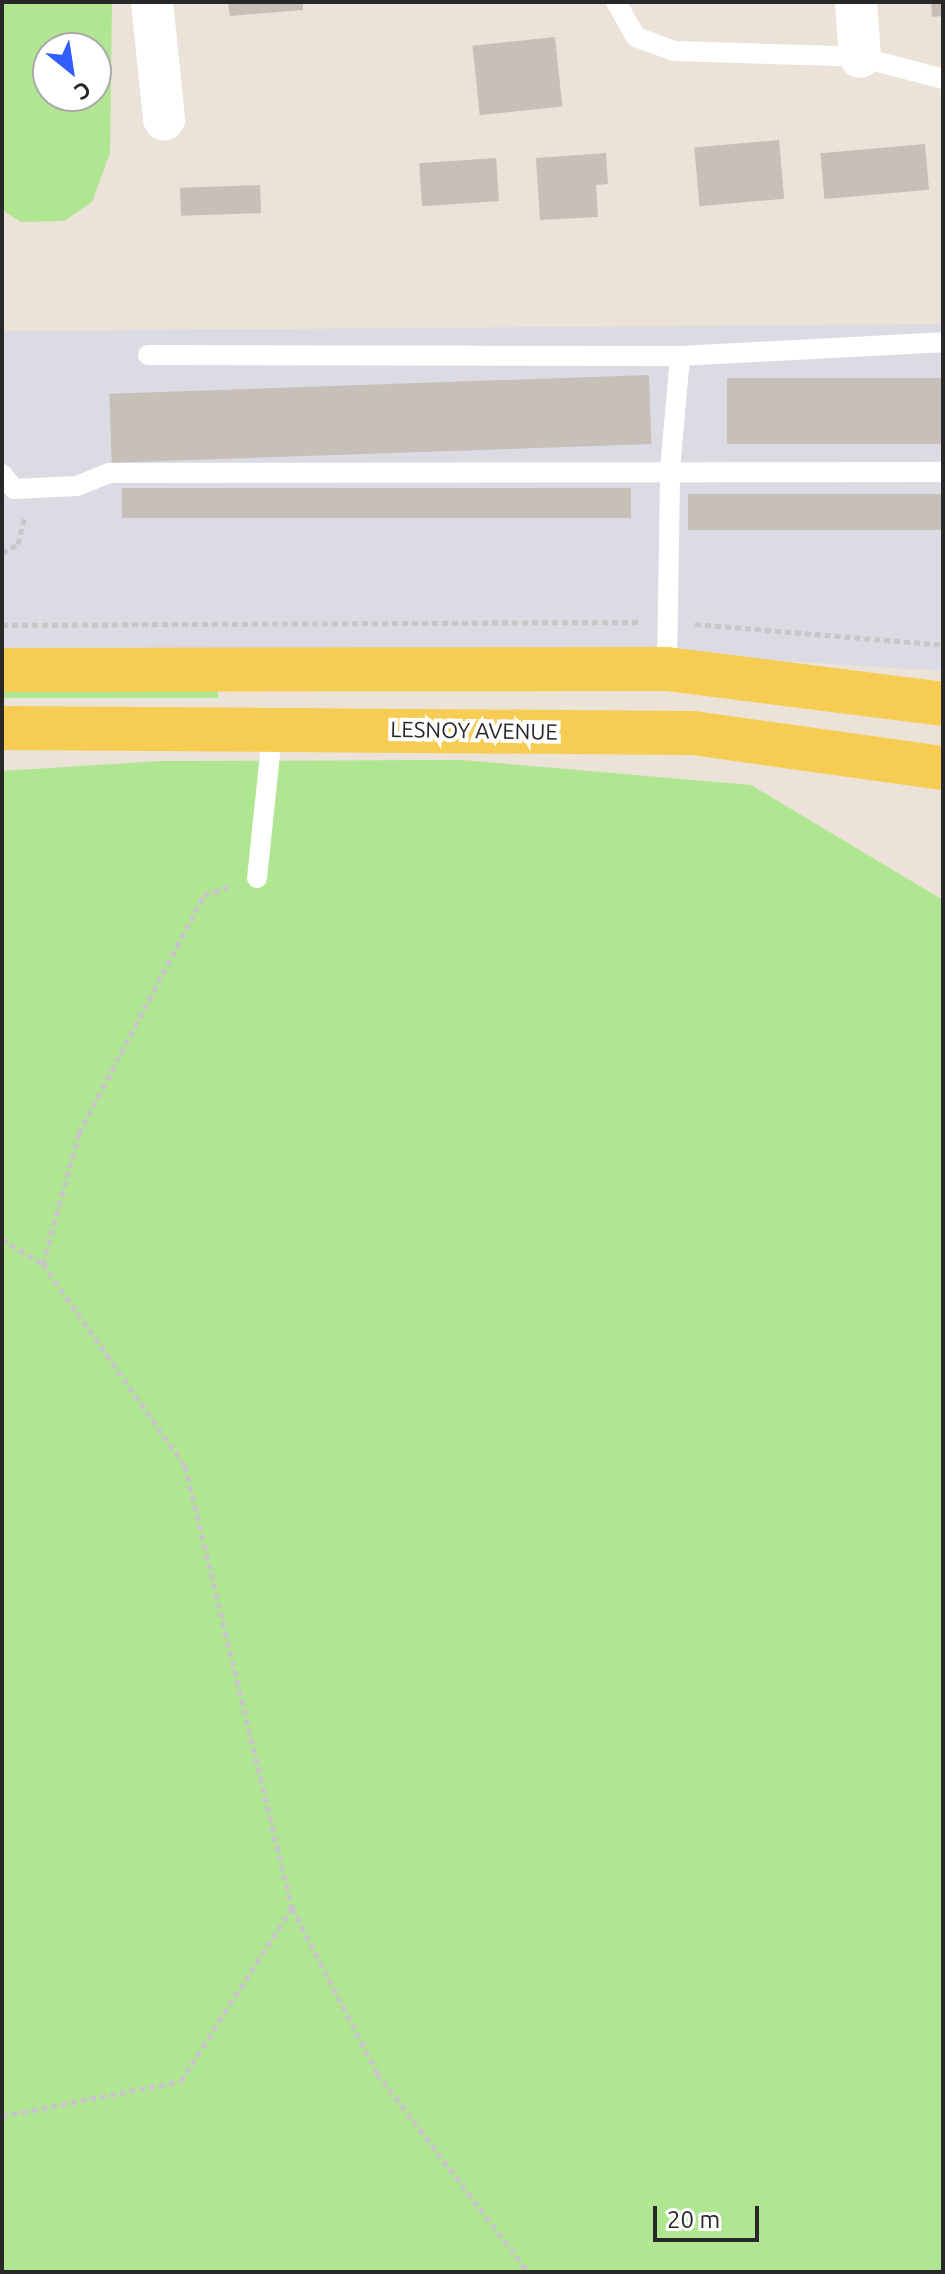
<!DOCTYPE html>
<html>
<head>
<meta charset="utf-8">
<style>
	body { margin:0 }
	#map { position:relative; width:945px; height:2274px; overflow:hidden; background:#ebe3d8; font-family:Ubuntu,sans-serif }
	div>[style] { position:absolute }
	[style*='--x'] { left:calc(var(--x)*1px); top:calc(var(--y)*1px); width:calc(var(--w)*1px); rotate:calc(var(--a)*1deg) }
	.industrial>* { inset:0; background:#dcdae3 }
	.green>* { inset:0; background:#b0e591; transform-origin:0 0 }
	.building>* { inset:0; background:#c6c0b8; transform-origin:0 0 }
	.path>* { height:5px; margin-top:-2.5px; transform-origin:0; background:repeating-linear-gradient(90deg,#c7c7c7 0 6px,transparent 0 10px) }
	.service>* { height:20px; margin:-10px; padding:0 10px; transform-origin:10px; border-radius:10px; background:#fff }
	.minor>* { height:42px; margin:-21px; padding:0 21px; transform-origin:21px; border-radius:21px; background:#fff }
	.primary>* { height:44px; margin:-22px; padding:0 22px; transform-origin:22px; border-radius:22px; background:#f6cd52 }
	span { translate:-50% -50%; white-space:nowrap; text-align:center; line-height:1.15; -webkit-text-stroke:8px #fff; paint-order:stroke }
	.street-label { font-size:22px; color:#282828 }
	.frame { position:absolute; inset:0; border:4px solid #282828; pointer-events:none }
	.north { position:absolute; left:32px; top:32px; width:80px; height:80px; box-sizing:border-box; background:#fff; border:2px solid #a9a9a9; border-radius:50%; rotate:150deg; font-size:22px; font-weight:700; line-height:32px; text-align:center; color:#282828 }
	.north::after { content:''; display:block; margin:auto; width:28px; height:36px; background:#315cff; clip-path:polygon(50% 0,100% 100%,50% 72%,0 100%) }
	.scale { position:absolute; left:653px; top:2206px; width:106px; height:36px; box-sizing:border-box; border:4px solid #282828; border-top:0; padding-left:10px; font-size:24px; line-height:28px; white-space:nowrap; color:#282828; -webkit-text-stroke:6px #fff; paint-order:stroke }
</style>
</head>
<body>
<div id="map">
	<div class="industrial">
		<i style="clip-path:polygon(943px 324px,943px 671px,595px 649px,2px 658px,2px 331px)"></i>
	</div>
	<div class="green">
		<i style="clip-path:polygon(evenodd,2px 2px,112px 2px,110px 153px,92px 202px,64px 221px,21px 222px,2px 210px,2px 2px,48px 48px,96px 48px,96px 96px,48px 96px,48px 48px)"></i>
		<i style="left:218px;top:685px;width:13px;height:216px;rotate:90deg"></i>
		<i style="clip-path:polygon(463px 760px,751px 785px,943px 900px,943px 2272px,2px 2272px,2px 771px,160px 761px)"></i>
	</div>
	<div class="building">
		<i style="clip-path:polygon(228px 2px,303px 2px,303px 10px,230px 16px)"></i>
		<i style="clip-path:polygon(931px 2px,943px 2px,943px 16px,932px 17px)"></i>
		<i style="left:555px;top:37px;width:70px;height:83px;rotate:84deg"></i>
		<i style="left:779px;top:140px;width:59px;height:85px;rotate:85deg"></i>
		<i style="left:925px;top:144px;width:46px;height:105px;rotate:85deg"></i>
		<i style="clip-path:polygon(606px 153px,608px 184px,596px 185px,598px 217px,540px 220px,536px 158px)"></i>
		<i style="left:496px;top:158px;width:43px;height:77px;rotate:86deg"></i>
		<i style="left:260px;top:185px;width:28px;height:80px;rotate:88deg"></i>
		<i style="left:649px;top:375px;width:69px;height:540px;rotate:88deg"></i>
		<i style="left:943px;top:378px;width:66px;height:216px;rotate:90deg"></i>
		<i style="left:631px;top:488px;width:30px;height:509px;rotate:90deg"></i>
		<i style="left:688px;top:494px;width:255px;height:36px"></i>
	</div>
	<div class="path">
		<i style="--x:2;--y:553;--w:18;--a:-29"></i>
		<i style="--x:18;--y:544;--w:29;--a:-76"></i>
		<i style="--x:695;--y:624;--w:249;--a:4.8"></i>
		<i style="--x:2;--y:625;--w:639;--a:-0.27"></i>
		<i style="--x:2;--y:1239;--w:48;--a:31.4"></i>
		<i style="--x:43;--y:1264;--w:247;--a:54.9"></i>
		<i style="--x:185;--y:1466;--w:455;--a:76.4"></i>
		<i style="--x:292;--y:1908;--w:186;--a:62.7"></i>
		<i style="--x:377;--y:2073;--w:250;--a:52.8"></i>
		<i style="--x:43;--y:1264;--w:136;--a:-74.6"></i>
		<i style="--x:79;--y:1133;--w:269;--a:-62.3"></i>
		<i style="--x:204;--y:895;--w:30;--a:-17"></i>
		<i style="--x:2;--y:2116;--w:182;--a:-11.1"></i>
		<i style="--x:181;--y:2081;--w:204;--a:-57.4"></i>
	</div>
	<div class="service">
		<i style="--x:616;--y:2;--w:40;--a:60.3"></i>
		<i style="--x:636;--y:37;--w:40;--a:20.2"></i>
		<i style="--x:674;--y:51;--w:186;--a:1.8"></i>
		<i style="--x:860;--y:57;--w:86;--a:14.8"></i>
		<i style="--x:148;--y:355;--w:532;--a:0.11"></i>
		<i style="--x:680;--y:356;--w:263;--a:-3"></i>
		<i style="--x:2;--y:474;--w:19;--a:51"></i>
		<i style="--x:14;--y:489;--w:63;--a:-2.7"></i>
		<i style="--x:77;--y:486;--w:35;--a:-22"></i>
		<i style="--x:109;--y:473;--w:834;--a:-0.07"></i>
		<i style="--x:667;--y:669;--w:200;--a:-89.1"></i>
		<i style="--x:670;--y:469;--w:113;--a:-84.9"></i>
		<i style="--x:257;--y:878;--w:152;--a:-84"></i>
	</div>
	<div class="minor">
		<i style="--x:152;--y:2;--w:118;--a:84.1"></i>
		<i style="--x:856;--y:2;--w:55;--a:85.8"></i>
	</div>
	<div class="primary">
		<i style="--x:2;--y:670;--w:665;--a:-0.09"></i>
		<i style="--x:667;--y:669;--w:278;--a:7.2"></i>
		<i style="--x:2;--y:728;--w:691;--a:0.41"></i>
		<i style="--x:693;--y:733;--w:252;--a:8"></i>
	</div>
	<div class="street-label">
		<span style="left:474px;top:730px;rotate:1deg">LESNOY AVENUE</span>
	</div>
	<div class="frame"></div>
	<div class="north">С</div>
	<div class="scale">20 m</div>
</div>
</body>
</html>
